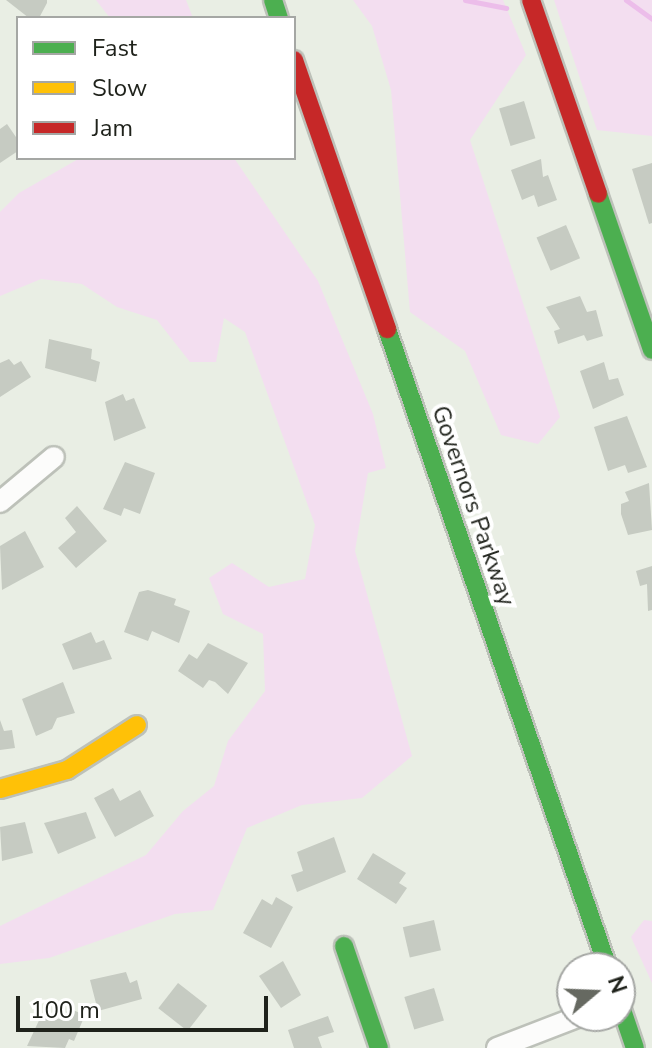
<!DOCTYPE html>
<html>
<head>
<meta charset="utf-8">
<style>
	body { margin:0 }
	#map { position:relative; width:652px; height:1048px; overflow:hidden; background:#e9eee4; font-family:"Nunito Sans",sans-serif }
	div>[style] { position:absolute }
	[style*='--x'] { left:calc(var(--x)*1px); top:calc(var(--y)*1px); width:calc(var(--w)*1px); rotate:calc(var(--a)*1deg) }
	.green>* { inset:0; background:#f3def0 }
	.stream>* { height:5px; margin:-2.5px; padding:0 2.5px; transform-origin:2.5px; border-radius:2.5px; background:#ecbdea }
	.building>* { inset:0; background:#c6cbc2; transform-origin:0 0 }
	.roads { filter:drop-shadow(2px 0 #bdc1b9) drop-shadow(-2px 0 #bdc1b9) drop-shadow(0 2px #bdc1b9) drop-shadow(0 -2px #bdc1b9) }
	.street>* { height:20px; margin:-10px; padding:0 10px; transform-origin:10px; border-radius:10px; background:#fcfcfb }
	.fast>* { height:18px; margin:-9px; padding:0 9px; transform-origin:9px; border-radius:9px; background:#4caf50 }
	.slow>* { height:18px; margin:-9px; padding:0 9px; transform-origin:9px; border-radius:9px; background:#ffc107 }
	.jam>* { height:18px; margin:-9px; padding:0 9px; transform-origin:9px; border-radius:9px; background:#c62828 }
	span { translate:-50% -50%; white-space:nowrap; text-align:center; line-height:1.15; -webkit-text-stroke:8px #fff; paint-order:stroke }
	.street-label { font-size:24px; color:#1f221b }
	.legend { position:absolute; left:16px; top:16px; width:280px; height:144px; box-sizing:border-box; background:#fff; border:2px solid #a5a7a4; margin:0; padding:10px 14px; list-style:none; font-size:24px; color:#1f221b }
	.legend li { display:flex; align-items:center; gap:16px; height:40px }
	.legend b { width:40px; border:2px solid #a5a7a4 }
	.north { position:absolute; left:556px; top:952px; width:80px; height:80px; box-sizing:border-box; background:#fff; border:2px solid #a5a7a4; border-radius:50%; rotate:71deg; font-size:22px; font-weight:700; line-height:32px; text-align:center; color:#1f221b }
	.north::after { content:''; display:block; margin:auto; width:28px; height:36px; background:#666961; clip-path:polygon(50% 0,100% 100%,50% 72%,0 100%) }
	.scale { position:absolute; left:16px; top:996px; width:252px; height:36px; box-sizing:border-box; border:4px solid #1f221b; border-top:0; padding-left:10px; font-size:24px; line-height:28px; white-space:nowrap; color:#1f221b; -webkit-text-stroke:6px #fff; paint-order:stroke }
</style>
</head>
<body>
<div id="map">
	<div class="green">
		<i style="clip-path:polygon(96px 0,186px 0,193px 18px,110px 18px)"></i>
		<i style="clip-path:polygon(353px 0,503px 0,526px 55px,470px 140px,560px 417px,538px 444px,501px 435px,465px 351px,410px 312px,391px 90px,372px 26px)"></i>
		<i style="clip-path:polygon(554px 0,652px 0,652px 136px,597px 130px)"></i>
		<i style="clip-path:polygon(80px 158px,234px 158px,318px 281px,373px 414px,386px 468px,368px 473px,355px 551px,412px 756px,362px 798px,302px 805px,247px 828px,213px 910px,175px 914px,49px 958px,0 964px,0 926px,146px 855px,183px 811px,214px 786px,228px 741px,265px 691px,263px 634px,223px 614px,209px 578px,232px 563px,269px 587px,305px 579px,315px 525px,245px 332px,224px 318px,216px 362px,190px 362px,157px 320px,117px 307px,82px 284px,41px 279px,0 296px,0 212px,19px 193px)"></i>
		<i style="clip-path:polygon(644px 920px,652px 921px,652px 983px,631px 937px)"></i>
	</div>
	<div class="stream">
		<i style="--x:465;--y:0;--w:42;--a:11"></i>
		<i style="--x:626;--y:0;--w:32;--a:36"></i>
	</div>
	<div class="building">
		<i style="clip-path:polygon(6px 0,47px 0,47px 3px,39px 18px,29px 18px)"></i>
		<i style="left:524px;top:101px;width:39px;height:26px;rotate:73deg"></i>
		<i style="clip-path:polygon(7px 124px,18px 140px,18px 151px,0 163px,0 129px)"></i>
		<i style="clip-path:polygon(541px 159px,543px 177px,548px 175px,557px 200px,538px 207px,534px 195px,522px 200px,511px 170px)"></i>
		<i style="clip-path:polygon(652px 163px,652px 223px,649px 224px,632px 169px)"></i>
		<i style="left:566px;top:225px;width:36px;height:32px;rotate:67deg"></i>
		<i style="clip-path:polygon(580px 296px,587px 312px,596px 310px,603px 336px,587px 341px,584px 335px,558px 344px,554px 331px,560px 329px,546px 307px)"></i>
		<i style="clip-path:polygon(49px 339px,92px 349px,91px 359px,100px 362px,96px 382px,45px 368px)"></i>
		<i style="clip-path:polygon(9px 359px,14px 365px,21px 361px,31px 377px,0 397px,0 363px)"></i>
		<i style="clip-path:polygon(604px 362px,609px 380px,618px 378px,624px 395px,593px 409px,580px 371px)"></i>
		<i style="clip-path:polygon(123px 394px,126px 401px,134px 398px,146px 428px,114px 441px,105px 402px)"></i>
		<i style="clip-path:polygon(627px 416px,647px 467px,628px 473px,625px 465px,608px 471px,594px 427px)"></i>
		<i style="clip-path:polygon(125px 462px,155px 473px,140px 514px,124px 508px,121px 516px,103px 509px)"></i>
		<i style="clip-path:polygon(649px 483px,652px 530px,628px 535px,621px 514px,621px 504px,629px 501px,625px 492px)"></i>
		<i style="clip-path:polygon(77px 506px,107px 541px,76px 568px,58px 548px,76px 532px,65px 518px)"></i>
		<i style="clip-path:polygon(25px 531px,44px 567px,2px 590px,0 546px)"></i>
		<i style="clip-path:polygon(652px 566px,652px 610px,648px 611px,647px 584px,640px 586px,636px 571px)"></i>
		<i style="clip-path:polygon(148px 590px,176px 599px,174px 605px,190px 611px,179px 643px,152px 631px,148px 641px,124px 632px,139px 592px)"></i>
		<i style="clip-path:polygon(91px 632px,96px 643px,104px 640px,112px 659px,73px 670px,62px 644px)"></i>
		<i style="clip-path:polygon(208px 643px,248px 663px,228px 694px,215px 682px,209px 680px,203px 688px,178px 671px,189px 654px,197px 659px)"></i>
		<i style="clip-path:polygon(63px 682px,75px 713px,57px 718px,52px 729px,36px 736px,22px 699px)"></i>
		<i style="clip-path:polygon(0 720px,4px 731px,12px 730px,15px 748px,0 750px)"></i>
		<i style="clip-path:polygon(113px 788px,120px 801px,140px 790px,154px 816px,115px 837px,94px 798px)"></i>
		<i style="clip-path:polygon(86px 812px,96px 838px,58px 854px,44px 823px)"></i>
		<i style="clip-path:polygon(25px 822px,33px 853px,2px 861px,0 827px)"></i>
		<i style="clip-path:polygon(334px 837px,346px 872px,297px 892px,291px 875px,303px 871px,297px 852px)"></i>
		<i style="clip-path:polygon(373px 853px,406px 873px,399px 883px,407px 888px,396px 904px,357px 879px)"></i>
		<i style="clip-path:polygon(276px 897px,293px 907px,271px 948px,243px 933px,262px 899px,272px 905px)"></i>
		<i style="left:434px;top:920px;width:31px;height:32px;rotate:77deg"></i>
		<i style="clip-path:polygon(283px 961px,301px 995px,281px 1008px,259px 976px)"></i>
		<i style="clip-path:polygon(126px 972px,130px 983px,137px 980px,142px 999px,98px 1011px,90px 980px)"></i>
		<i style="left:178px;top:983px;width:37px;height:32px;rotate:38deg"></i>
		<i style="left:434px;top:988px;width:34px;height:31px;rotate:73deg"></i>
		<i style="clip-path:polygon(68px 1008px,85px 1015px,74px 1041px,69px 1039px,65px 1048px,27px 1046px,42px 1014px,63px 1020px)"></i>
		<i style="clip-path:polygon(328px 1016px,334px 1032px,318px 1037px,322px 1048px,294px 1048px,288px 1030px)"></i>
	</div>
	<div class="roads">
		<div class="street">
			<i style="--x:0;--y:502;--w:70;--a:-39.8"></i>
			<i style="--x:497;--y:1048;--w:89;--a:-21.1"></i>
		</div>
		<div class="fast">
			<i style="--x:273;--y:0;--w:19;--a:72"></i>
			<i style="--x:598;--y:194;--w:165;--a:70.9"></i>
			<i style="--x:387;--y:329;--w:676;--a:70.92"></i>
			<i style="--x:344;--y:946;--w:108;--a:71.1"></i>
			<i style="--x:620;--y:1004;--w:46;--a:71.2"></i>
		</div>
		<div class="slow">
			<i style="--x:0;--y:789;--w:70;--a:-15.8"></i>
			<i style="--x:67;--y:770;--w:83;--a:-32.7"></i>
		</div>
		<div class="jam">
			<i style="--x:531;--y:0;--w:205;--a:70.9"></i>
			<i style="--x:294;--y:60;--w:285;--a:70.9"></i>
		</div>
	</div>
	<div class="street-label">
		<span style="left:473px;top:506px;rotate:71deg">Governors Parkway</span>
	</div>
	<ul class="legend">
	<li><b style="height:10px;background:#4caf50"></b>Fast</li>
	<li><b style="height:10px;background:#ffc107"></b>Slow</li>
	<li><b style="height:10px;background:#c62828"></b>Jam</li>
	</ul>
	<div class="north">N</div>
	<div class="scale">100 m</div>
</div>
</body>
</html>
